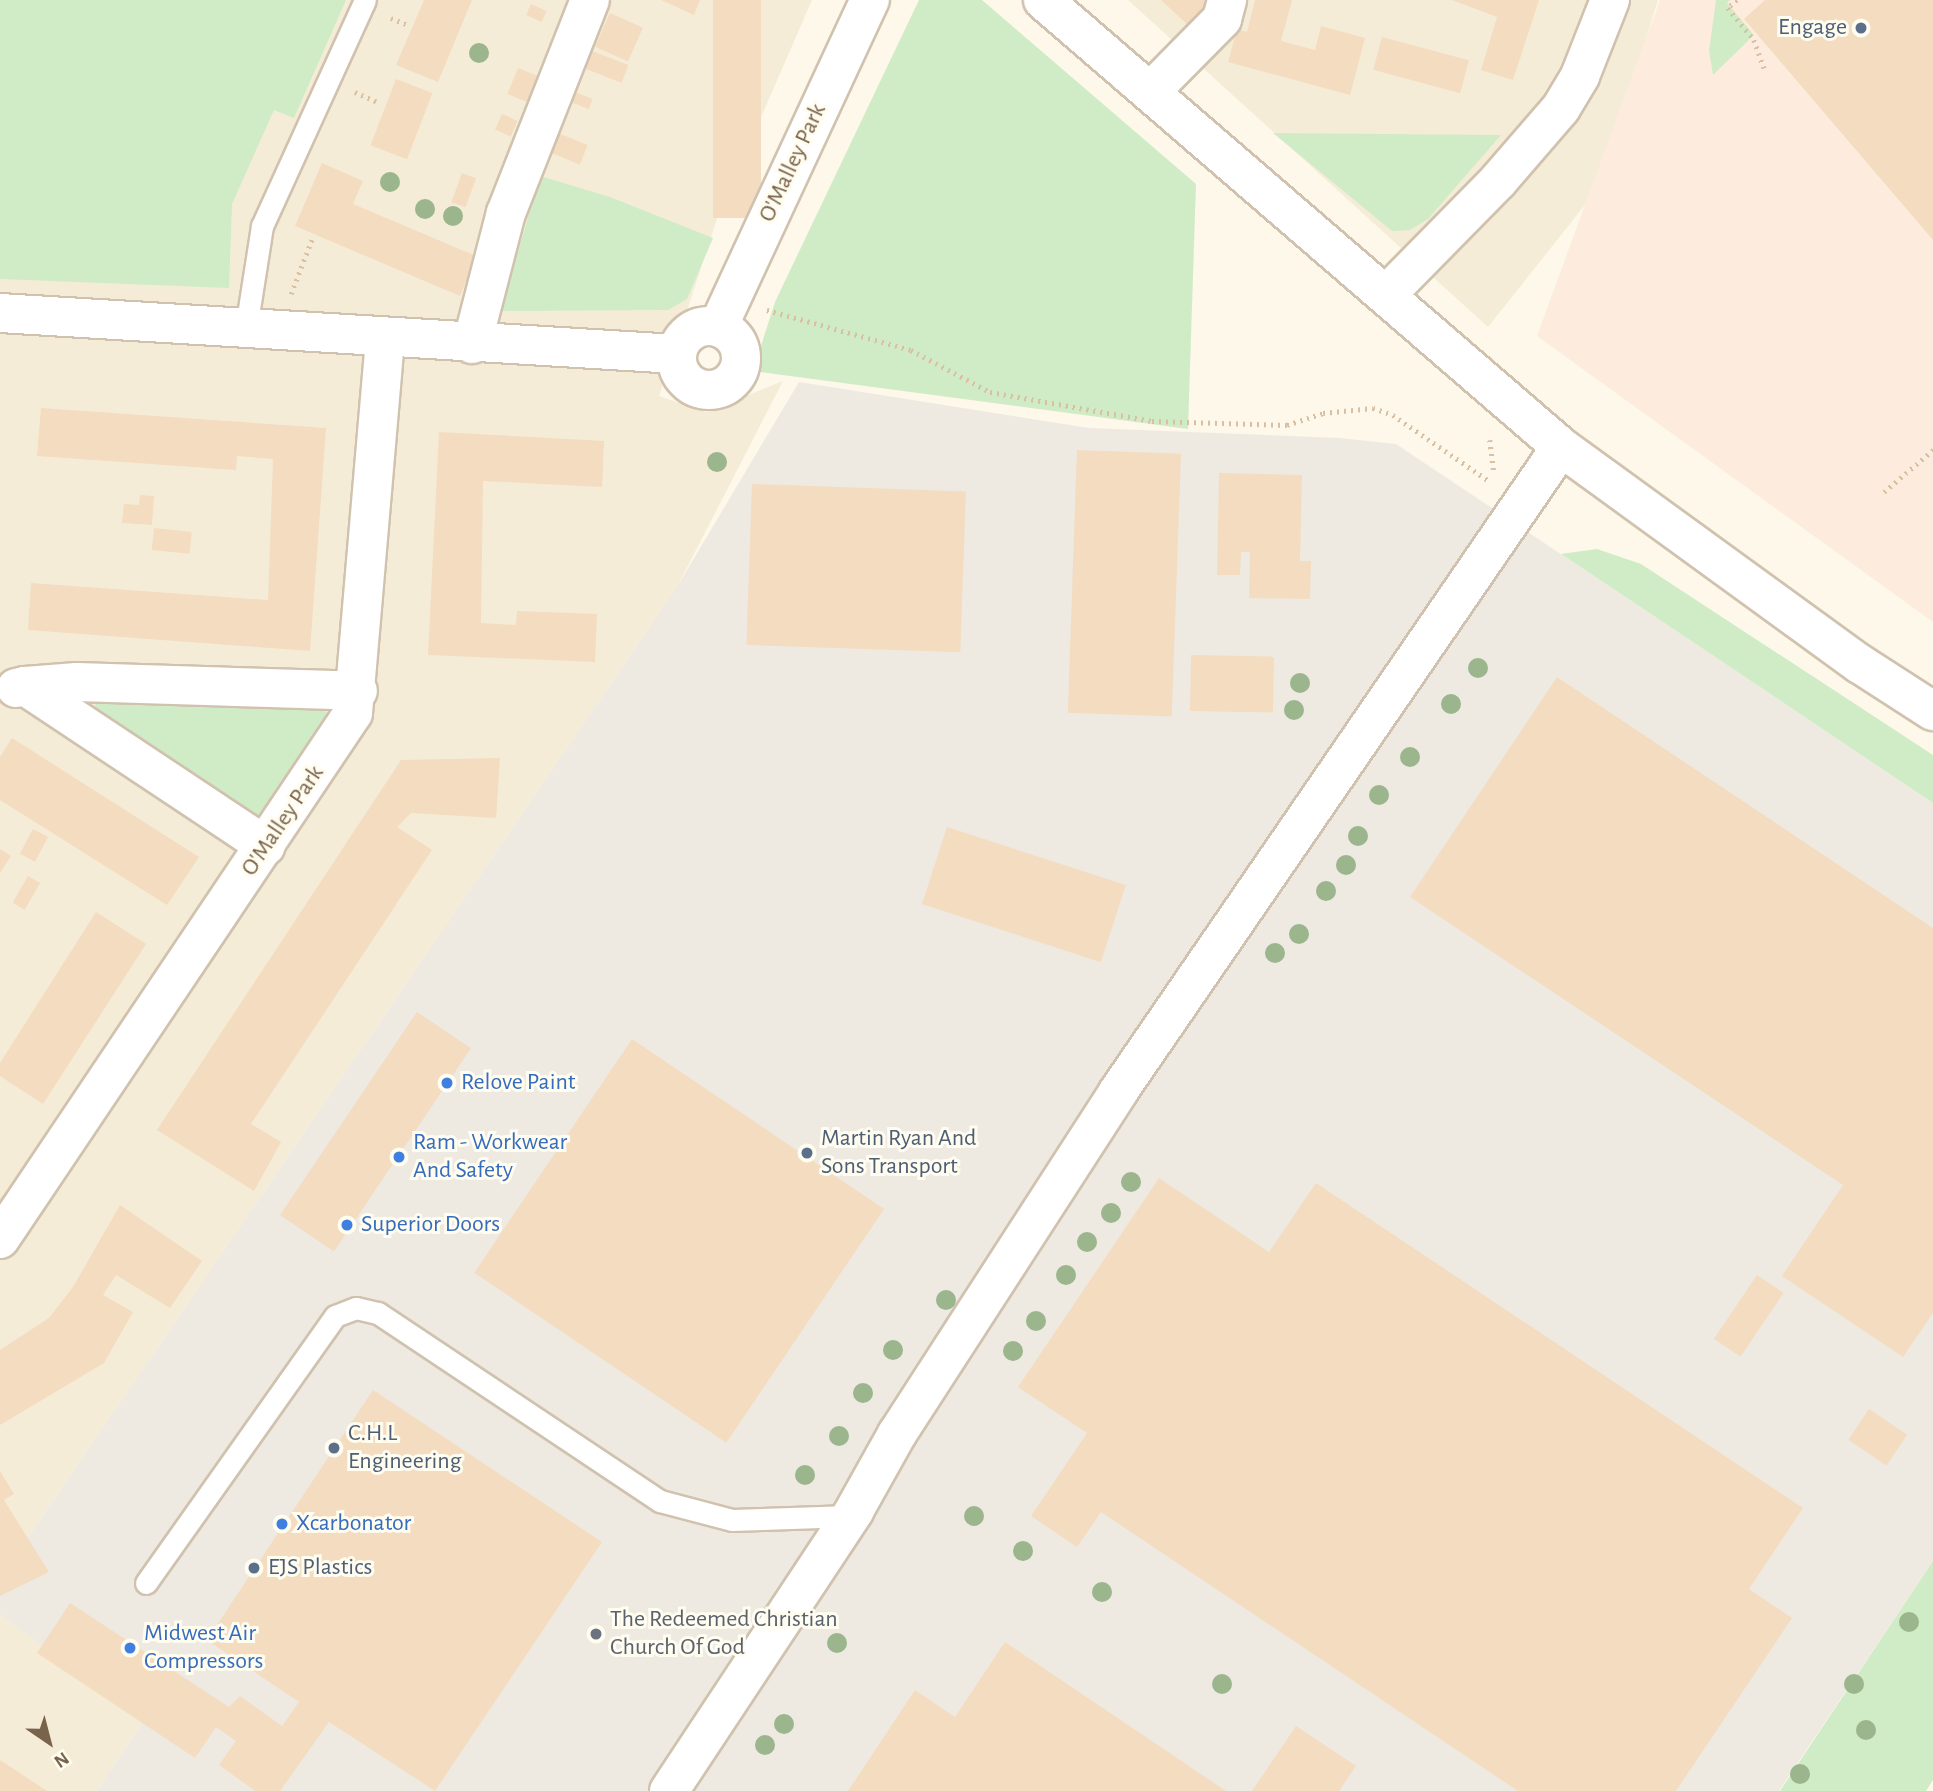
<!DOCTYPE html>
<html>
<head>
<meta charset="utf-8">
<style>
	body { margin:0 }
	#map { position:relative; width:1933px; height:1791px; overflow:hidden; background:#fdf8e9; font-family:"Alegreya Sans",sans-serif }
	div>[style] { position:absolute }
	[style*='--x'] { left:calc(var(--x)*1px); top:calc(var(--y)*1px); width:calc(var(--w)*1px); rotate:calc(var(--a)*1deg) }
	.residential>* { inset:0; background:#f5ecd7 }
	.commercial>* { inset:0; background:#fdecdd }
	.industrial>* { inset:0; background:#eeeae2 }
	.green>* { inset:0; background:#d0ecc6 }
	.building>* { inset:0; background:#f3dcc0; transform-origin:0 0 }
	.path>* { height:4.5px; margin-top:-2.25px; transform-origin:0; background:repeating-linear-gradient(90deg,#d9c0a2 0 2px,transparent 0 7px) }
	.roads { filter:drop-shadow(2px 0 #d0c2ae) drop-shadow(-2px 0 #d0c2ae) drop-shadow(0 2px #d0c2ae) drop-shadow(0 -2px #d0c2ae) }
	.service>* { height:21px; margin:-10.5px; padding:0 10.5px; transform-origin:10.5px; border-radius:10.5px; background:#fff }
	.minor>* { height:38px; margin:-19px; padding:0 19px; transform-origin:19px; border-radius:19px; background:#fff }
	.minor>.ring { margin:-19px; padding:0; box-sizing:content-box; background:none; border:38px solid #fff; border-radius:50% }
	.secondary>* { height:38px; margin:-19px; padding:0 19px; transform-origin:19px; border-radius:19px; background:#fff }
	.trees>* { width:20px; height:20px; margin:-10px; border-radius:50%; background:#9bb58d }
	.dots>* { width:19px; height:19px; translate:-50% -50%; box-sizing:border-box; border:4px solid #fffcf0; border-radius:50% }
	span { translate:-50% -50%; white-space:nowrap; text-align:center; line-height:1.15; -webkit-text-stroke:6px #fffcf0; paint-order:stroke }
	.service-label { font-size:24px; color:#4e5e75 }
	.right { translate:-100% -50%; text-align:right }
	.left { translate:0 -50%; text-align:left }
	.street-label { font-size:24px; color:#79634b }
	.shop-label { font-size:24px; color:#366cbe }
	.worship-label { font-size:24px; color:#5b616d }
	.north { position:absolute; left:14px; top:1707px; width:70px; height:70px; -webkit-text-stroke:5px #fffcf0; paint-order:stroke; rotate:145deg; font-size:19px; font-weight:700; line-height:28px; text-align:center; color:#79634b }
	.north::after { content:''; display:block; margin:auto; width:24px; height:32px; background:#79634b; clip-path:polygon(50% 0,100% 100%,50% 72%,0 100%) }
</style>
</head>
<body>
<div id="map">
	<div class="residential">
		<i style="clip-path:polygon(0 0,812px 0,718px 216px,659px 396px,706px 412px,783px 381px,678px 585px,0 1578px)"></i>
		<i style="clip-path:polygon(1128px 0,1658px 0,1600px 186px,1488px 327px)"></i>
		<i style="clip-path:polygon(0 1615px,143px 1722px,96px 1791px,0 1791px)"></i>
	</div>
	<div class="commercial">
		<i style="clip-path:polygon(1660px 0,1933px 0,1933px 622px,1537px 336px)"></i>
	</div>
	<div class="industrial">
		<i style="clip-path:polygon(799px 382px,1089px 428px,1340px 438px,1396px 444px,1933px 803px,1933px 1561px,1779px 1791px,96px 1791px,143px 1722px,0 1615px,0 1578px,678px 585px)"></i>
	</div>
	<div class="green">
		<i style="clip-path:polygon(0 0,346px 0,294px 118px,274px 110px,232px 204px,229px 288px,0 279px)"></i>
		<i style="clip-path:polygon(919px 0,982px 0,1196px 184px,1188px 429px,753px 371px,775px 302px)"></i>
		<i style="clip-path:polygon(1716px 0,1730px 0,1727px 3px,1754px 35px,1713px 75px,1709px 51px)"></i>
		<i style="clip-path:polygon(1273px 133px,1501px 135px,1428px 219px,1410px 230px,1392px 231px)"></i>
		<i style="clip-path:polygon(540px 176px,610px 197px,713px 238px,687px 299px,668px 310px,501px 311px)"></i>
		<i style="clip-path:polygon(1597px 549px,1641px 564px,1933px 755px,1933px 803px,1561px 554px)"></i>
		<i style="clip-path:polygon(100px 696px,317px 702px,333px 720px,257px 823px,98px 716px,95px 705px)"></i>
		<i style="clip-path:polygon(1933px 1561px,1933px 1780px,1926px 1791px,1780px 1791px)"></i>
	</div>
	<div class="building">
		<i style="clip-path:polygon(424px 0,472px 0,438px 82px,396px 65px)"></i>
		<i style="clip-path:polygon(661px 0,700px 0,694px 15px)"></i>
		<i style="left:713px;top:0;width:48px;height:218px"></i>
		<i style="clip-path:polygon(1161px 0,1211px 0,1188px 25px)"></i>
		<i style="clip-path:polygon(1255px 0,1292px 0,1281px 41px,1315px 50px,1321px 26px,1365px 38px,1350px 95px,1228px 62px,1237px 29px,1247px 32px)"></i>
		<i style="clip-path:polygon(1452px 0,1539px 0,1513px 80px,1481px 70px,1497px 17px)"></i>
		<i style="clip-path:polygon(1765px 0,1933px 0,1933px 240px,1744px 19px)"></i>
		<i style="left:531px;top:4px;width:17px;height:12px;rotate:24deg"></i>
		<i style="left:610px;top:13px;width:36px;height:37px;rotate:24deg"></i>
		<i style="left:1382px;top:37px;width:90px;height:34px;rotate:15deg"></i>
		<i style="left:592px;top:51px;width:39px;height:19px;rotate:21deg"></i>
		<i style="left:518px;top:68px;width:22px;height:28px;rotate:22deg"></i>
		<i style="left:396px;top:79px;width:39px;height:71px;rotate:21deg"></i>
		<i style="left:575px;top:92px;width:19px;height:11px;rotate:21deg"></i>
		<i style="left:502px;top:114px;width:17px;height:17px;rotate:24deg"></i>
		<i style="left:558px;top:133px;width:32px;height:21px;rotate:22deg"></i>
		<i style="clip-path:polygon(322px 163px,363px 181px,353px 204px,476px 256px,460px 296px,295px 226px)"></i>
		<i style="left:462px;top:173px;width:15px;height:31px;rotate:20deg"></i>
		<i style="clip-path:polygon(41px 408px,326px 428px,310px 651px,28px 630px,31px 583px,268px 600px,273px 459px,237px 456px,236px 470px,37px 456px)"></i>
		<i style="clip-path:polygon(439px 432px,604px 441px,602px 487px,483px 481px,481px 623px,516px 625px,517px 611px,597px 614px,595px 662px,428px 655px)"></i>
		<i style="left:1077px;top:450px;width:104px;height:263px;rotate:2deg"></i>
		<i style="clip-path:polygon(1219px 473px,1302px 475px,1300px 561px,1311px 561px,1310px 599px,1249px 598px,1250px 552px,1241px 552px,1240px 575px,1217px 575px)"></i>
		<i style="left:752px;top:484px;width:214px;height:161px;rotate:2deg"></i>
		<i style="clip-path:polygon(140px 495px,154px 496px,152px 525px,122px 523px,124px 504px,139px 505px)"></i>
		<i style="left:154px;top:528px;width:38px;height:22px;rotate:6deg"></i>
		<i style="left:1191px;top:655px;width:83px;height:56px;rotate:1deg"></i>
		<i style="clip-path:polygon(1557px 677px,1933px 928px,1933px 1313px,1903px 1357px,1782px 1276px,1843px 1185px,1410px 897px)"></i>
		<i style="clip-path:polygon(12px 738px,199px 857px,167px 905px,0 800px,0 757px)"></i>
		<i style="clip-path:polygon(500px 758px,496px 818px,411px 813px,397px 827px,432px 850px,251px 1124px,281px 1142px,254px 1191px,157px 1130px,401px 760px)"></i>
		<i style="left:947px;top:827px;width:188px;height:81px;rotate:18deg"></i>
		<i style="left:33px;top:829px;width:17px;height:28px;rotate:28deg"></i>
		<i style="clip-path:polygon(0 849px,11px 856px,0 873px)"></i>
		<i style="left:28px;top:876px;width:14px;height:31px;rotate:30deg"></i>
		<i style="clip-path:polygon(96px 912px,146px 944px,43px 1104px,0 1076px,0 1063px)"></i>
		<i style="left:417px;top:1012px;width:65px;height:245px;rotate:34deg"></i>
		<i style="left:632px;top:1039px;width:304px;height:282px;rotate:34deg"></i>
		<i style="clip-path:polygon(1159px 1178px,1269px 1252px,1316px 1183px,1803px 1508px,1749px 1589px,1792px 1618px,1676px 1791px,1518px 1791px,1101px 1512px,1077px 1547px,1031px 1516px,1087px 1433px,1018px 1387px)"></i>
		<i style="clip-path:polygon(120px 1205px,202px 1261px,170px 1308px,116px 1275px,103px 1295px,133px 1312px,104px 1363px,0 1425px,0 1350px,49px 1318px,73px 1287px)"></i>
		<i style="left:1757px;top:1275px;width:32px;height:77px;rotate:34deg"></i>
		<i style="clip-path:polygon(373px 1390px,602px 1542px,435px 1791px,329px 1722px,280px 1791px,255px 1791px,219px 1765px,236px 1741px,216px 1727px,195px 1758px,37px 1653px,70px 1603px,229px 1707px,240px 1696px,282px 1726px,299px 1702px,207px 1640px)"></i>
		<i style="left:1869px;top:1409px;width:46px;height:37px;rotate:34deg"></i>
		<i style="clip-path:polygon(0 1471px,14px 1494px,4px 1500px,49px 1572px,0 1596px)"></i>
		<i style="clip-path:polygon(1005px 1642px,1226px 1791px,848px 1791px,915px 1690px,955px 1717px)"></i>
		<i style="clip-path:polygon(1296px 1726px,1356px 1766px,1339px 1791px,1252px 1791px)"></i>
		<i style="clip-path:polygon(0 1760px,47px 1791px,0 1791px)"></i>
	</div>
	<div class="path">
		<i style="--x:1737;--y:0;--w:12;--a:138"></i>
		<i style="--x:1728;--y:8;--w:41;--a:50.9"></i>
		<i style="--x:1754;--y:40;--w:33;--a:70"></i>
		<i style="--x:391;--y:18;--w:16;--a:22"></i>
		<i style="--x:355;--y:92;--w:27;--a:24"></i>
		<i style="--x:291;--y:294;--w:59;--a:-69.1"></i>
		<i style="--x:767;--y:310;--w:149;--a:15.5"></i>
		<i style="--x:911;--y:350;--w:89;--a:28"></i>
		<i style="--x:990;--y:392;--w:165;--a:10.1"></i>
		<i style="--x:1152;--y:421;--w:135;--a:1.7"></i>
		<i style="--x:1287;--y:425;--w:38;--a:-18"></i>
		<i style="--x:1323;--y:413;--w:50;--a:-5.7"></i>
		<i style="--x:1373;--y:408;--w:21;--a:19"></i>
		<i style="--x:1393;--y:415;--w:116;--a:34.5"></i>
		<i style="--x:1490;--y:440;--w:32;--a:83"></i>
		<i style="--x:1884;--y:492;--w:65;--a:-40.6"></i>
	</div>
	<div class="roads">
		<div class="service">
			<i style="--x:246;--y:328;--w:103;--a:-81.1"></i>
			<i style="--x:262;--y:226;--w:248;--a:-65.5"></i>
			<i style="--x:146;--y:1583;--w:327;--a:-54.7"></i>
			<i style="--x:335;--y:1316;--w:22;--a:-21"></i>
			<i style="--x:356;--y:1308;--w:23;--a:13"></i>
			<i style="--x:378;--y:1313;--w:339;--a:33.7"></i>
			<i style="--x:660;--y:1501;--w:74;--a:14.8"></i>
			<i style="--x:732;--y:1520;--w:118;--a:-1.9"></i>
		</div>
		<div class="minor">
			<i style="--x:1152;--y:90;--w:100;--a:-45.4"></i>
			<i style="--x:1222;--y:19;--w:20;--a:-75"></i>
			<i style="--x:1388;--y:293;--w:157;--a:-45.5"></i>
			<i style="--x:1498;--y:181;--w:96;--a:-49.2"></i>
			<i style="--x:1561;--y:108;--w:37;--a:-59"></i>
			<i style="--x:1580;--y:76;--w:82;--a:-68.5"></i>
			<i style="--x:0;--y:313;--w:677;--a:3.47"></i>
			<i class="ring" style="left:677px;top:326px;width:26px;height:26px"></i>
			<i style="--x:718;--y:327;--w:361;--a:-65.1"></i>
			<i style="--x:472;--y:344;--w:135;--a:-75.5"></i>
			<i style="--x:506;--y:213;--w:229;--a:-68.5"></i>
			<i style="--x:25;--y:686;--w:52;--a:-4.4"></i>
			<i style="--x:77;--y:682;--w:281;--a:1.8"></i>
			<i style="--x:16;--y:688;--w:9;--a:-13"></i>
			<i style="--x:25;--y:686;--w:289;--a:33.6"></i>
			<i style="--x:0;--y:1239;--w:633;--a:-56.13"></i>
			<i style="--x:353;--y:713;--w:375;--a:-85.1"></i>
			<i style="--x:669;--y:1791;--w:336;--a:-56.5"></i>
			<i style="--x:854;--y:1511;--w:88;--a:-60.8"></i>
			<i style="--x:897;--y:1434;--w:407;--a:-57.1"></i>
			<i style="--x:1118;--y:1092;--w:782;--a:-55.52"></i>
		</div>
		<div class="secondary">
			<i style="--x:1043;--y:0;--w:684;--a:40.79"></i>
			<i style="--x:1561;--y:447;--w:369;--a:36"></i>
			<i style="--x:1860;--y:664;--w:87;--a:32.8"></i>
		</div>
	</div>
	<div class="trees">
		<i style="left:479px;top:53px"></i>
		<i style="left:390px;top:182px"></i>
		<i style="left:425px;top:209px"></i>
		<i style="left:453px;top:216px"></i>
		<i style="left:717px;top:462px"></i>
		<i style="left:1478px;top:668px"></i>
		<i style="left:1300px;top:683px"></i>
		<i style="left:1451px;top:704px"></i>
		<i style="left:1294px;top:710px"></i>
		<i style="left:1410px;top:757px"></i>
		<i style="left:1379px;top:795px"></i>
		<i style="left:1358px;top:836px"></i>
		<i style="left:1346px;top:865px"></i>
		<i style="left:1326px;top:891px"></i>
		<i style="left:1299px;top:934px"></i>
		<i style="left:1275px;top:953px"></i>
		<i style="left:1131px;top:1182px"></i>
		<i style="left:1111px;top:1213px"></i>
		<i style="left:1087px;top:1242px"></i>
		<i style="left:1066px;top:1275px"></i>
		<i style="left:946px;top:1300px"></i>
		<i style="left:1036px;top:1321px"></i>
		<i style="left:893px;top:1350px"></i>
		<i style="left:1013px;top:1351px"></i>
		<i style="left:863px;top:1393px"></i>
		<i style="left:839px;top:1436px"></i>
		<i style="left:805px;top:1475px"></i>
		<i style="left:974px;top:1516px"></i>
		<i style="left:1023px;top:1551px"></i>
		<i style="left:1102px;top:1592px"></i>
		<i style="left:1909px;top:1622px"></i>
		<i style="left:837px;top:1643px"></i>
		<i style="left:1222px;top:1684px"></i>
		<i style="left:1854px;top:1684px"></i>
		<i style="left:784px;top:1724px"></i>
		<i style="left:1866px;top:1730px"></i>
		<i style="left:765px;top:1745px"></i>
		<i style="left:1800px;top:1774px"></i>
	</div>
	<div class="dots">
		<i style="left:1861px;top:28px;background:#5c6f8a"></i>
		<i style="left:447px;top:1083px;background:#3f7fe0"></i>
		<i style="left:807px;top:1153px;background:#5c6f8a"></i>
		<i style="left:399px;top:1157px;background:#3f7fe0"></i>
		<i style="left:347px;top:1225px;background:#3f7fe0"></i>
		<i style="left:334px;top:1448px;background:#5c6f8a"></i>
		<i style="left:282px;top:1524px;background:#3f7fe0"></i>
		<i style="left:254px;top:1568px;background:#5c6f8a"></i>
		<i style="left:596px;top:1634px;background:#6b7280"></i>
		<i style="left:130px;top:1648px;background:#3f7fe0"></i>
	</div>
	<div class="service-label">
		<span class="right" style="left:1847px;top:28px">Engage</span>
		<span class="left" style="left:821px;top:1153px">Martin Ryan And<br>Sons Transport</span>
		<span class="left" style="left:348px;top:1448px">C.H.L<br>Engineering</span>
		<span class="left" style="left:268px;top:1568px">EJS Plastics</span>
	</div>
	<div class="street-label">
		<span style="left:793px;top:163px;rotate:-65deg">O'Malley Park</span>
		<span style="left:283px;top:821px;rotate:-56deg">O'Malley Park</span>
	</div>
	<div class="shop-label">
		<span class="left" style="left:461px;top:1083px">Relove Paint</span>
		<span class="left" style="left:413px;top:1157px">Ram - Workwear<br>And Safety</span>
		<span class="left" style="left:361px;top:1225px">Superior Doors</span>
		<span class="left" style="left:296px;top:1524px">Xcarbonator</span>
		<span class="left" style="left:144px;top:1648px">Midwest Air<br>Compressors</span>
	</div>
	<div class="worship-label">
		<span class="left" style="left:610px;top:1634px">The Redeemed Christian<br>Church Of God</span>
	</div>
	<div class="north">N</div>
</div>
</body>
</html>
